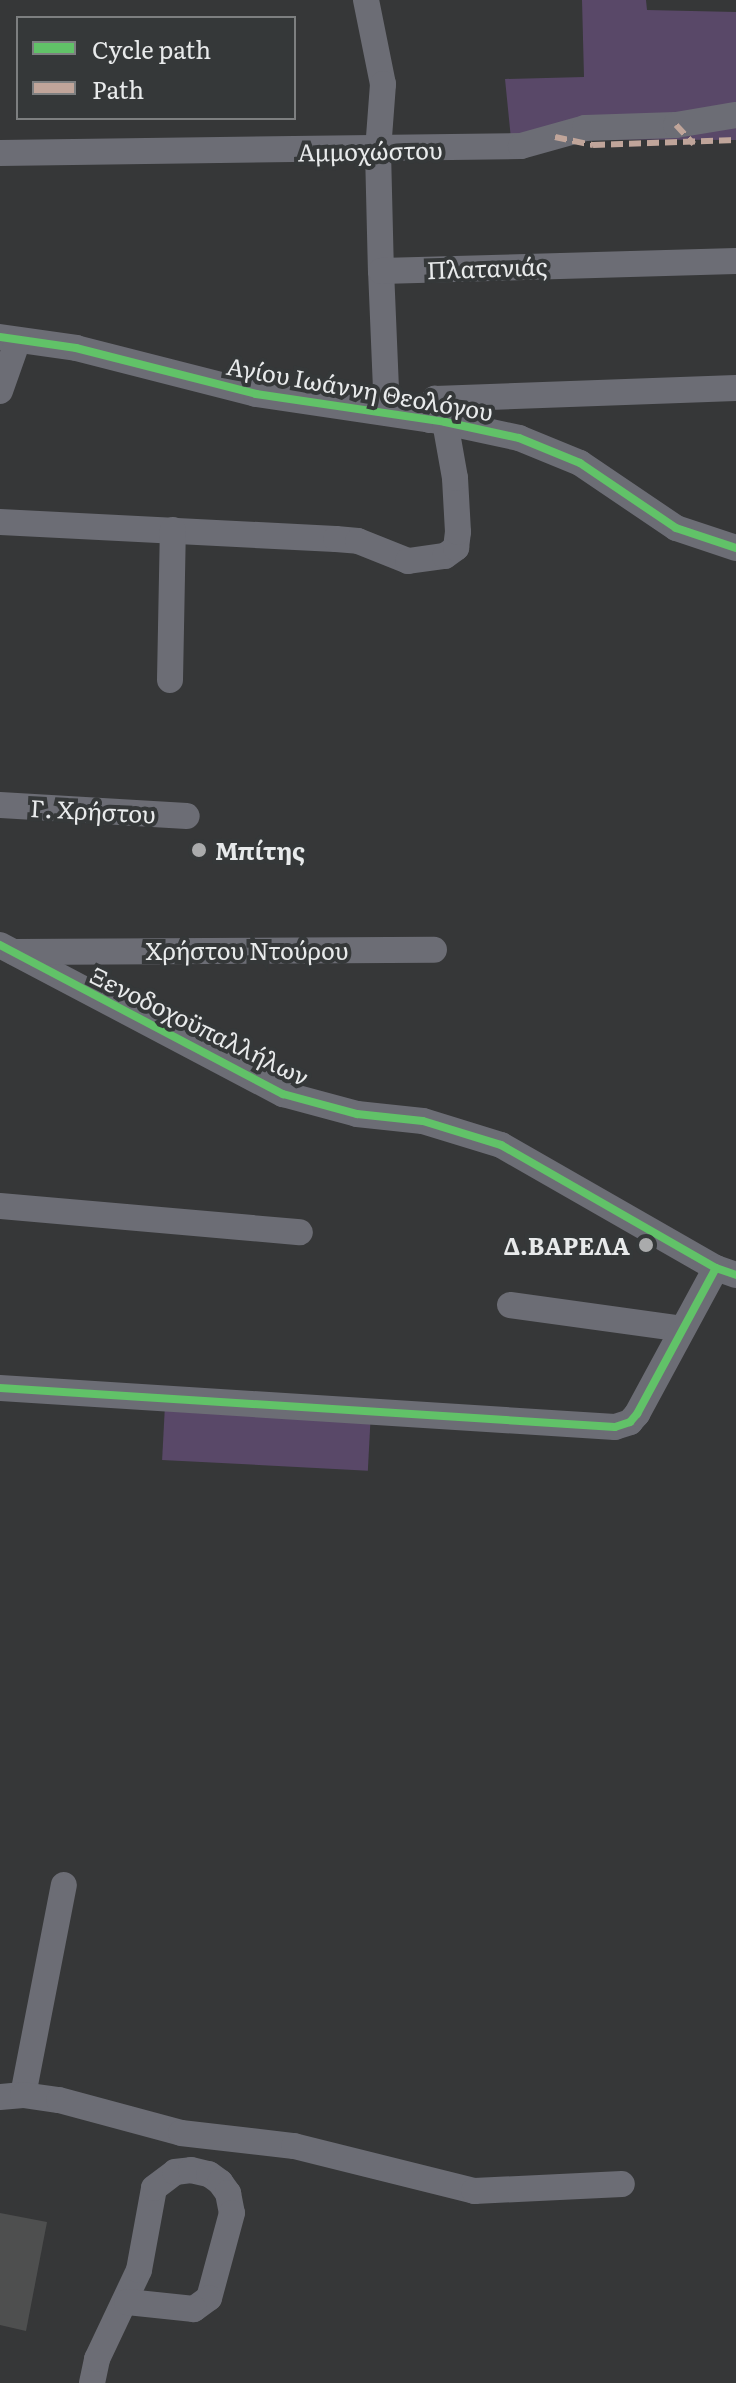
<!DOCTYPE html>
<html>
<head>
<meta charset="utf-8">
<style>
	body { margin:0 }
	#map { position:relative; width:736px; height:2383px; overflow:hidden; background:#363738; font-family:Literata,serif }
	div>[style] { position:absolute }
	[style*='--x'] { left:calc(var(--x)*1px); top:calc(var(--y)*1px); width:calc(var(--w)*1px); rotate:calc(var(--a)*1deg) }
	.green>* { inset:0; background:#594868; transform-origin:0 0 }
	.building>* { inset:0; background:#4e4f4f }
	.minor>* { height:26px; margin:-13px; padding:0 13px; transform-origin:13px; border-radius:13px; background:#6c6d75 }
	.quiet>* { height:6px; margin-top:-3px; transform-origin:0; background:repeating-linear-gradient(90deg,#c0a59a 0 12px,transparent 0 18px) }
	.cycleway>* { height:8px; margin:-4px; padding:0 4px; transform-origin:4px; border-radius:4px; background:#61c268 }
	.dots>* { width:22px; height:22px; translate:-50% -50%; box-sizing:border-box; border:4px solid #353839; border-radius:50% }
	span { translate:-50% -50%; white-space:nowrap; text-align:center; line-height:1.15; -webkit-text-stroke:8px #353839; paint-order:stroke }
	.street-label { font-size:24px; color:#e8eaeb }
	.poi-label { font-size:24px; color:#e8eaeb; font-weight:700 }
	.left { translate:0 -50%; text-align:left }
	.right { translate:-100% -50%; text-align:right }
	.legend { position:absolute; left:16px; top:16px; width:280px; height:104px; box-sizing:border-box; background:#353839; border:2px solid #7d7f80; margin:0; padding:10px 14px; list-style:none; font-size:24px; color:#e8eaeb }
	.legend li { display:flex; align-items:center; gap:16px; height:40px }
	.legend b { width:40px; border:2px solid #7d7f80 }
</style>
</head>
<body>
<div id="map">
	<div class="green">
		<i style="clip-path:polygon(582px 0,646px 0,647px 10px,736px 12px,736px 140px,511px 139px,505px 79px,584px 77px)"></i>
		<i style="left:165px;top:1405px;width:206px;height:55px;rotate:3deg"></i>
	</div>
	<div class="building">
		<i style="clip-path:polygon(0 2213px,47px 2222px,26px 2331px,0 2325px)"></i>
	</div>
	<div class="minor">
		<i style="--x:366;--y:0;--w:86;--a:78.6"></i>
		<i style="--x:383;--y:84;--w:67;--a:94.3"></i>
		<i style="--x:378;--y:151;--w:120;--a:88.6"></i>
		<i style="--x:0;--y:153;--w:521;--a:-0.77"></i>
		<i style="--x:521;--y:146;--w:66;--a:-15.7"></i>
		<i style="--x:585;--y:128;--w:91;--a:-1.9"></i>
		<i style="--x:676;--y:125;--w:61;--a:-9.5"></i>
		<i style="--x:0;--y:337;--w:77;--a:8.2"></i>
		<i style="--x:76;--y:348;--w:186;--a:14.3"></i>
		<i style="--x:256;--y:394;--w:191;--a:8.4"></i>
		<i style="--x:445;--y:422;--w:76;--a:12.2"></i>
		<i style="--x:519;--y:438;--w:66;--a:22.3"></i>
		<i style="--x:580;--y:463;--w:116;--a:34.1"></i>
		<i style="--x:676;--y:528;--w:63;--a:18.4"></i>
		<i style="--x:0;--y:391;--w:54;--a:-70.6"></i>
		<i style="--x:387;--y:413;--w:142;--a:-92.4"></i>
		<i style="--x:381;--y:271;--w:355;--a:-1.6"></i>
		<i style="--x:430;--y:420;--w:22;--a:-77"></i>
		<i style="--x:435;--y:399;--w:301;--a:-2.1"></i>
		<i style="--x:0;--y:522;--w:336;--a:2.9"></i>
		<i style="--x:336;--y:539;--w:22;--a:5"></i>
		<i style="--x:358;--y:541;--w:54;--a:21.8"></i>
		<i style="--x:408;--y:561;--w:37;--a:-8"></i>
		<i style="--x:445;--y:556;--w:14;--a:-36"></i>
		<i style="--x:456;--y:548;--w:16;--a:-83"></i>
		<i style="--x:458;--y:532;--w:54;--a:-93.2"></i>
		<i style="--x:455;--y:478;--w:57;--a:-100.1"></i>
		<i style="--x:170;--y:680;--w:150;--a:-88.9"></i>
		<i style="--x:0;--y:805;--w:187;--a:3.4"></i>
		<i style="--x:0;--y:945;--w:320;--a:27.8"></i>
		<i style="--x:283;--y:1094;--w:77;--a:15.1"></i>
		<i style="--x:357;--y:1114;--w:66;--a:6.1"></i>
		<i style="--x:423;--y:1121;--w:82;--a:17.1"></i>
		<i style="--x:501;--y:1145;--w:248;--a:29.8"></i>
		<i style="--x:716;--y:1268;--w:21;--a:19"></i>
		<i style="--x:14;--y:952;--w:420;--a:-0.3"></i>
		<i style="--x:0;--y:1206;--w:301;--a:5"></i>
		<i style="--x:510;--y:1305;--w:174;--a:7.9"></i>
		<i style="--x:0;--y:1388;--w:616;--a:3.63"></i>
		<i style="--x:615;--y:1427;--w:16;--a:-18"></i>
		<i style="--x:630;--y:1422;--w:11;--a:-49"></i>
		<i style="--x:637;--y:1414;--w:166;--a:-61.6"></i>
		<i style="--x:23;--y:2095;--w:214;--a:-79"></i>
		<i style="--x:0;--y:2097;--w:23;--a:-5"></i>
		<i style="--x:23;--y:2095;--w:36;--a:8"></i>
		<i style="--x:59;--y:2100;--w:126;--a:15.1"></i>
		<i style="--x:181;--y:2133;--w:114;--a:6.6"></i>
		<i style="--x:294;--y:2146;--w:186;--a:14"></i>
		<i style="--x:474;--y:2191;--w:148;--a:-2.7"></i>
		<i style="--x:92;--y:2383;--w:25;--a:-78"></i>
		<i style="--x:97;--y:2359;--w:98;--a:-64.7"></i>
		<i style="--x:139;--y:2270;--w:83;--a:-79.6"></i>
		<i style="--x:154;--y:2188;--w:26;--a:-37"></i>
		<i style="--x:175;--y:2172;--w:16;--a:-7"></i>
		<i style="--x:191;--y:2170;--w:18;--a:13"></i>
		<i style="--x:209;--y:2174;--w:14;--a:36"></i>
		<i style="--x:220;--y:2182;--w:14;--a:54"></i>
		<i style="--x:228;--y:2193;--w:20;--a:79"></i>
		<i style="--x:232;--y:2213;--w:88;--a:105.1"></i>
		<i style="--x:209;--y:2298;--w:19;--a:144"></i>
		<i style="--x:194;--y:2309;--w:67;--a:-174"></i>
	</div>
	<div class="quiet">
		<i style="--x:676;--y:125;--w:26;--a:47"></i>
		<i style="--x:555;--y:137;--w:39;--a:12"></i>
		<i style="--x:593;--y:145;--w:143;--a:-2"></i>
	</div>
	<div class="cycleway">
		<i style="--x:0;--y:337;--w:77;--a:8.2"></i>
		<i style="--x:76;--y:348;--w:186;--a:14.3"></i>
		<i style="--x:256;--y:394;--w:191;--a:8.4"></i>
		<i style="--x:445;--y:422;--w:76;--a:12.2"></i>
		<i style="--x:519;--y:438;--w:66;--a:22.3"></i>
		<i style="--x:580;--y:463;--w:116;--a:34.1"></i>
		<i style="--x:676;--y:528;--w:63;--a:18.4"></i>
		<i style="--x:0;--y:945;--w:320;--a:27.8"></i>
		<i style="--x:283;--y:1094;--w:77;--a:15.1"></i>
		<i style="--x:357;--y:1114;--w:66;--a:6.1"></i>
		<i style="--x:423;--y:1121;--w:82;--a:17.1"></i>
		<i style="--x:501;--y:1145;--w:248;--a:29.8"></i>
		<i style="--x:716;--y:1268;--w:21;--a:19"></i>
		<i style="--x:0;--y:1388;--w:616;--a:3.63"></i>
		<i style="--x:615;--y:1427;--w:16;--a:-18"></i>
		<i style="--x:630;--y:1422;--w:11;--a:-49"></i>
		<i style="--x:637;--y:1414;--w:166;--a:-61.6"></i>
	</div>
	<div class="dots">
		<i style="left:199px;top:850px;background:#aaabac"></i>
		<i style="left:646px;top:1245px;background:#aaabac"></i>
	</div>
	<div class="street-label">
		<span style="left:370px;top:150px;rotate:-1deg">Αμμοχώστου</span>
		<span style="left:487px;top:267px;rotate:-2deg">Πλατανιάς</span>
		<span style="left:360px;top:388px;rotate:10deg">Αγίου Ιωάννη Θεολόγου</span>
		<span style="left:93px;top:810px;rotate:3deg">Γ. Χρήστου</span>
		<span style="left:247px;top:950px">Χρήστου Ντούρου</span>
		<span style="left:200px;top:1025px;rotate:26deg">Ξενοδοχοϋπαλλήλων</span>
	</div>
	<div class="poi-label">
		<span class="left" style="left:215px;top:850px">Μπίτης</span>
		<span class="right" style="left:630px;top:1245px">Δ.ΒΑΡΕΛΑ</span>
	</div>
	<ul class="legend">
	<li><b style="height:10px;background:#61c268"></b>Cycle path</li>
	<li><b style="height:10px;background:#c0a59a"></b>Path</li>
	</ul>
</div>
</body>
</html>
